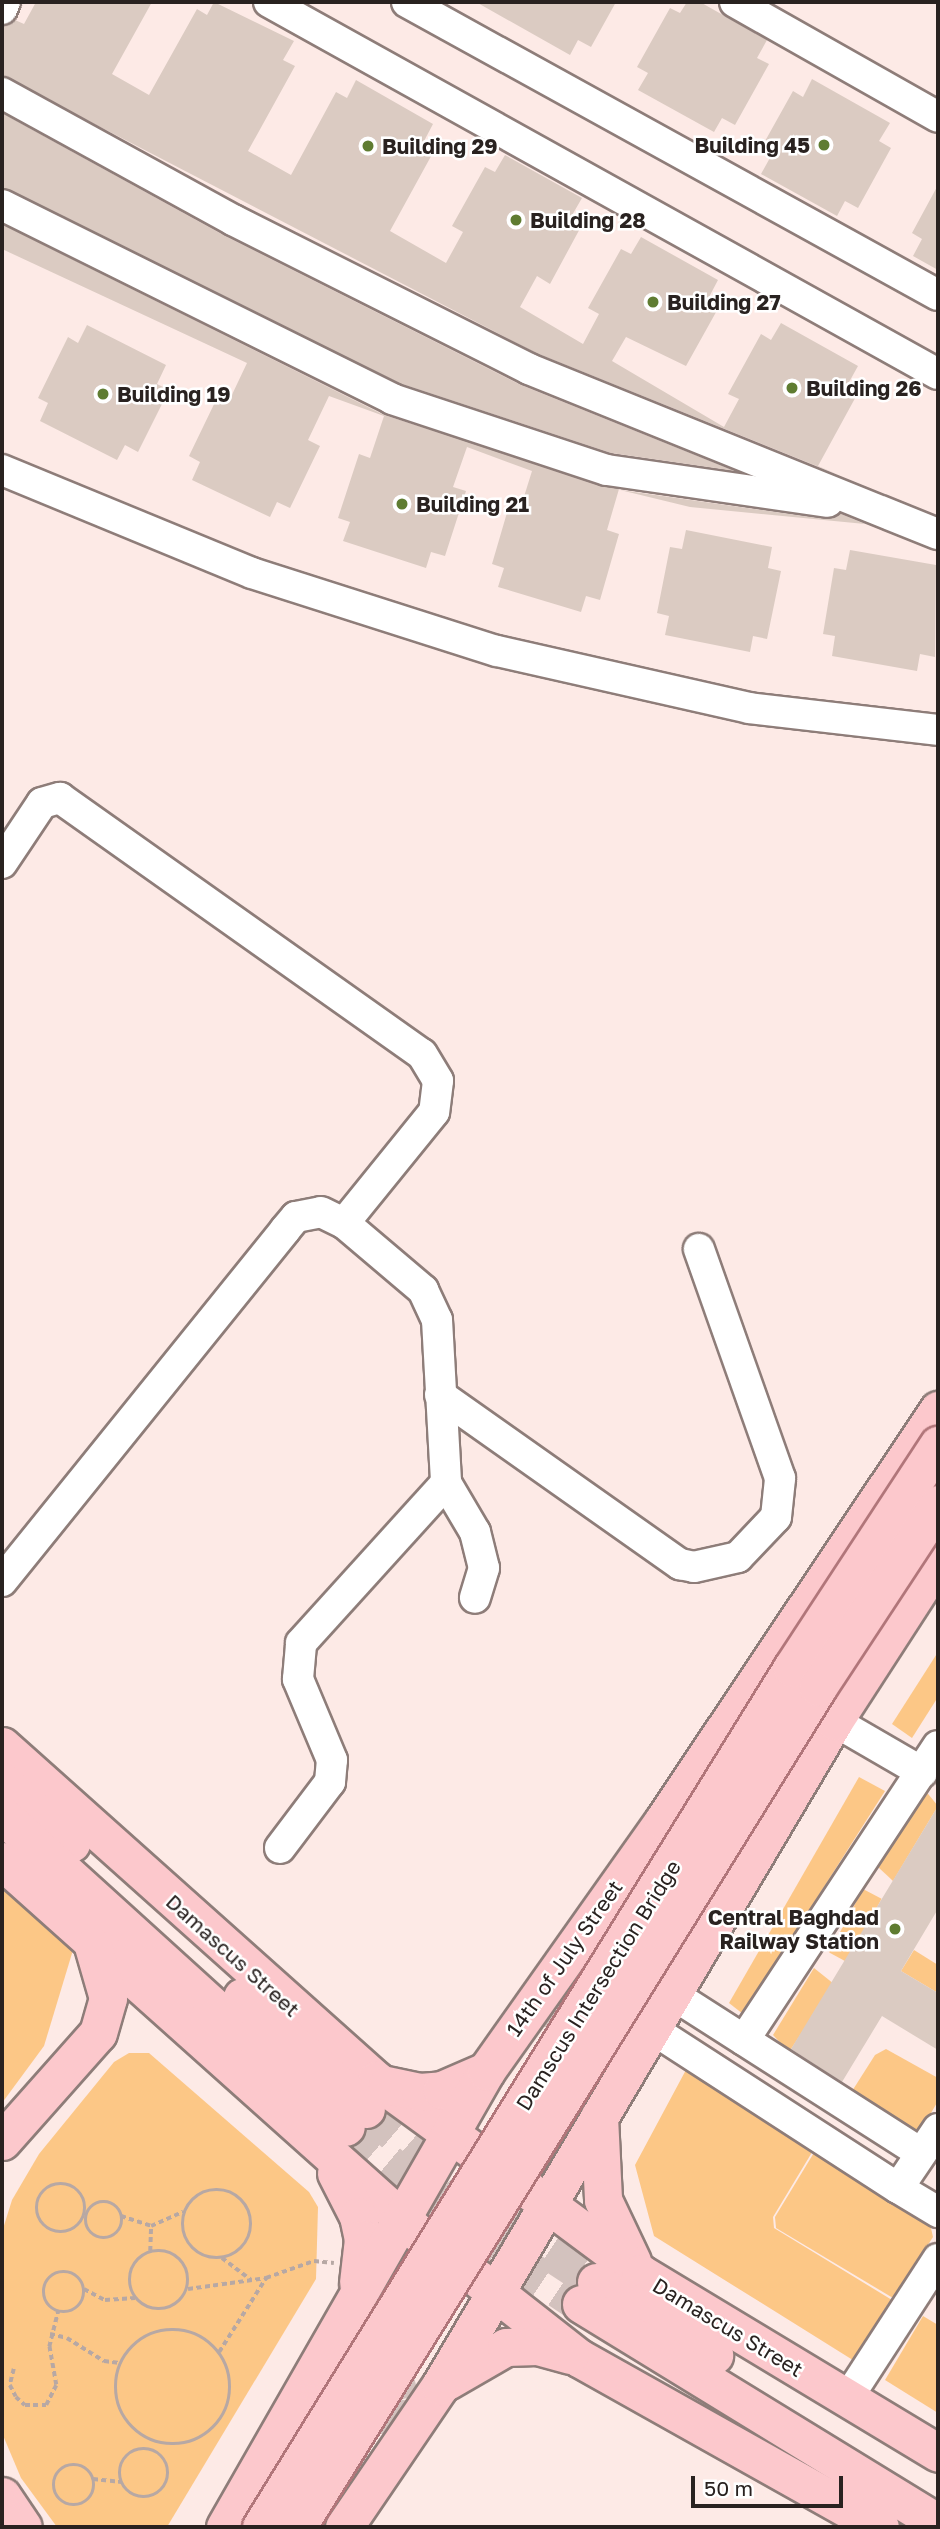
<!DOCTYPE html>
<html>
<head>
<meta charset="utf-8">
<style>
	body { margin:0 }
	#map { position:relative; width:940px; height:2529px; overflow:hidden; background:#fdeae6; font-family:"Golos Text",sans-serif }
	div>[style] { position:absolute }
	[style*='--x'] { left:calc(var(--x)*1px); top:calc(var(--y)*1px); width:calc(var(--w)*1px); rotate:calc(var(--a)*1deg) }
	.green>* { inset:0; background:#fcc786; transform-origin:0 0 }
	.building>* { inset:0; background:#dbcbc2 }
	.major-tunnel>* { height:37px; margin-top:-18.5px; transform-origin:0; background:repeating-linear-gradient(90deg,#d3c2be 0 37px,transparent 0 55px) }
	.path>* { height:3.5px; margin-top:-1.75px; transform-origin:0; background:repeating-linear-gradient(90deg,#b7a8a4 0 5px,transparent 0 8.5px) }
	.path>.ring { margin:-1.75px; padding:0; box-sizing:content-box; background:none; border:3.5px solid #b7a8a4; border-radius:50% }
	.roads { filter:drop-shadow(2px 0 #8e7d79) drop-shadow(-2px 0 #8e7d79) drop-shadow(0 2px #8e7d79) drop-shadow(0 -2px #8e7d79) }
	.minor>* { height:30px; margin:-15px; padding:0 15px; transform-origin:15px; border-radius:15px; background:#fff }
	.major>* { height:37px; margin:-18.5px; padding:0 18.5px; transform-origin:18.5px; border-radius:18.5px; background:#fcc8cc }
	.bridges { filter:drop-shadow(2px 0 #b1767a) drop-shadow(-2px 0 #b1767a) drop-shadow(0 2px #b1767a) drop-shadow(0 -2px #b1767a) }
	.major-bridge>* { height:37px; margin:-18.5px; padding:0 18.5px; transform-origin:18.5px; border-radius:18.5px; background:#fcc8cc }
	.dots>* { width:19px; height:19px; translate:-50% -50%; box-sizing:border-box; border:4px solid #fff; border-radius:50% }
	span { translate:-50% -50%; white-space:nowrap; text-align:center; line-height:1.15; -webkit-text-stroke:5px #fff; paint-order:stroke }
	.poi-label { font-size:21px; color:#292220; font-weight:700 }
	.right { translate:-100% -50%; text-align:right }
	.left { translate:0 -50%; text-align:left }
	.street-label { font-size:21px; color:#292220 }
	.frame { position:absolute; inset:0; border:4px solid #292220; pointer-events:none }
	.scale { position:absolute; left:691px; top:2476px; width:152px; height:32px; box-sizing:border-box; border:4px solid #292220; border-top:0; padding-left:9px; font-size:21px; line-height:24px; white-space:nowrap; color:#292220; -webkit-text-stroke:5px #fff; paint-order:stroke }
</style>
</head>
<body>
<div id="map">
	<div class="green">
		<i style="clip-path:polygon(938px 1652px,938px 1697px,912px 1738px,892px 1724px)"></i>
		<i style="clip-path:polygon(859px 1777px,885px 1791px,743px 2014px,729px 2003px)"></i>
		<i style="clip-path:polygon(924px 1789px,938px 1806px,893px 1881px,877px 1866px)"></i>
		<i style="clip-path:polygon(2px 1885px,73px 1950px,44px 2046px,2px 2103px)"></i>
		<i style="left:863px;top:1889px;width:21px;height:72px;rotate:28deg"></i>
		<i style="clip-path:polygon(914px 1950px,938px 1965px,938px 1993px,901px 1971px)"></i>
		<i style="clip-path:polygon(814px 1968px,834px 1984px,789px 2052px,773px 2035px)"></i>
		<i style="clip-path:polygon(886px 2049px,938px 2078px,938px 2101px,917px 2137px,847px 2099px,875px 2055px)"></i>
		<i style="clip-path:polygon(129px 2053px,149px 2053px,309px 2192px,318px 2207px,316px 2279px,167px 2527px,57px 2527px,21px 2478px,2px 2433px,2px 2232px,12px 2200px,39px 2154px,114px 2062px)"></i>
		<i style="clip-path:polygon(687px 2068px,814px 2149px,773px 2217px,774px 2228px,892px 2300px,856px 2362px,654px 2236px,635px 2165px)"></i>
		<i style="clip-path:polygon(815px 2151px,930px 2224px,933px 2237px,893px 2298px,776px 2228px,775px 2217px)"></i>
		<i style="clip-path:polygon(923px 2316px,938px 2325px,938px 2413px,885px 2380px)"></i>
	</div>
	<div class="building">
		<i style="clip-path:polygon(36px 2px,152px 2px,112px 74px,149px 95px,197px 9px,207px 15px,214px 2px,294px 41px,283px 60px,295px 66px,248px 151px,291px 175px,336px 92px,347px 98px,356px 80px,433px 124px,423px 143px,435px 149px,390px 231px,446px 263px,463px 232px,452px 226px,485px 167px,495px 172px,505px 155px,582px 198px,571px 217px,583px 223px,550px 284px,537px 276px,520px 307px,583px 344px,599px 314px,588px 308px,621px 249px,631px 254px,641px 237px,718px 280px,708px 299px,720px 305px,686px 366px,626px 337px,612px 361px,724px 427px,739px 399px,728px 394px,761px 334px,771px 340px,781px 323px,858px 366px,848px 384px,859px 391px,818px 466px,839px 475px,536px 353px,2px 76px,2px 26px,15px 20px,24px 24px)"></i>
		<i style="clip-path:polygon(476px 2px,616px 2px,591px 47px,578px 40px,570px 55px)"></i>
		<i style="clip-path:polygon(687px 2px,700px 2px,767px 40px,757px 58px,769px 64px,735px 125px,722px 118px,714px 132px,638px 90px,648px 73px,637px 67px,670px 8px,680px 13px)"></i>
		<i style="clip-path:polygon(812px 79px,890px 123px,879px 141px,891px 148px,858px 208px,845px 201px,837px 216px,761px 174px,771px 156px,760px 150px,793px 91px,803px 97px)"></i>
		<i style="clip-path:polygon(2px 113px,225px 236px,521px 385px,735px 471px,611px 453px,399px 383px,2px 188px)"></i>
		<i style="clip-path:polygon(938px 185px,938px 270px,913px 256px,922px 239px,912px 233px)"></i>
		<i style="clip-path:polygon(2px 224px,384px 415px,619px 489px,607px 530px,619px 534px,600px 600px,586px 596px,581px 612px,498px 587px,504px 568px,492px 564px,511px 499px,522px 503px,532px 471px,467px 447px,453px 487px,466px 491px,445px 556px,431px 552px,426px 568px,343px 541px,350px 522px,338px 518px,359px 454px,370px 458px,384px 416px,329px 396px,308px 440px,320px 446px,290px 508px,277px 502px,270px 517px,192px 480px,200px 462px,189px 456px,218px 396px,229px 401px,247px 363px,2px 249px)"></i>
		<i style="clip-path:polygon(87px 325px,166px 365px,157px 384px,169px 390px,138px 452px,125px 445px,117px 460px,40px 421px,48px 403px,38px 398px,68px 337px,78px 343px)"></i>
		<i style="clip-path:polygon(620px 490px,825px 519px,841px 514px,865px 524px,690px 507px)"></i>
		<i style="clip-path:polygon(686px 530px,772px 547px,768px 568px,781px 571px,767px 639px,753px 636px,750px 652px,665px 635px,669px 616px,657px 613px,670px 547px,682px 549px)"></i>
		<i style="clip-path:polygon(850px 550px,936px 565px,935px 657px,920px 654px,917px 671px,832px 656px,835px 636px,823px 634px,834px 568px,846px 570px)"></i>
		<i style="clip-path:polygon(938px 1806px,938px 1909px,901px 1971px,938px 1993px,938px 2050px,882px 2016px,842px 2082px,791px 2049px)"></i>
	</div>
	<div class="major-tunnel">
		<i style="--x:621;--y:1902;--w:124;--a:119.1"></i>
		<i style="--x:561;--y:2010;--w:19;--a:99"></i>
		<i style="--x:558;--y:2029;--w:33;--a:52"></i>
		<i style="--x:578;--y:2055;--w:23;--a:15"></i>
		<i style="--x:600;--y:2061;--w:23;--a:-20"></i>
		<i style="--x:622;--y:2053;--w:38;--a:-53"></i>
		<i style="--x:366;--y:2109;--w:119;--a:40.2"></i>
		<i style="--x:346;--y:2127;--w:158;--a:39.9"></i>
		<i style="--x:467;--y:2228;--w:137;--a:33.7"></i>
		<i style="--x:503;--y:2221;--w:111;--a:33.3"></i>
		<i style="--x:306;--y:2402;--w:38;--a:-51"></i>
		<i style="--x:330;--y:2372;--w:27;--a:-36"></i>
		<i style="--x:352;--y:2356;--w:32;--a:16"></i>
		<i style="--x:383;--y:2365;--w:18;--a:47"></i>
		<i style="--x:395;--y:2378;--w:22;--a:74"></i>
		<i style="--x:401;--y:2399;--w:58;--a:100"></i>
	</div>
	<div class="path">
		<i class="ring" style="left:37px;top:2184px;width:44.5px;height:44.5px"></i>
		<i class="ring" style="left:183px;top:2190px;width:64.5px;height:64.5px"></i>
		<i class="ring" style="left:86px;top:2202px;width:32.5px;height:32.5px"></i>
		<i style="--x:121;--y:2216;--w:32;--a:18"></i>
		<i style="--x:151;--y:2226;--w:35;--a:-24"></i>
		<i class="ring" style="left:130px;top:2251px;width:54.5px;height:54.5px"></i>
		<i style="--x:150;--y:2251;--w:25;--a:-88"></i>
		<i style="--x:222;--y:2258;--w:36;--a:37"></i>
		<i class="ring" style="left:44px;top:2272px;width:36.5px;height:36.5px"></i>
		<i style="--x:84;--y:2289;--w:24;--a:28"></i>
		<i style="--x:105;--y:2300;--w:30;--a:-4"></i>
		<i style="--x:188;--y:2289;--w:79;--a:-8"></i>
		<i style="--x:266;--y:2278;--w:51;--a:-19.5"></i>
		<i style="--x:314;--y:2261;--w:20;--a:6"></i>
		<i class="ring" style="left:116px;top:2330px;width:110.5px;height:110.5px"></i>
		<i style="--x:50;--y:2334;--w:17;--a:13"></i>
		<i style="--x:67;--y:2338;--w:44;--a:31.9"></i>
		<i style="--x:104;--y:2361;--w:16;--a:7"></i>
		<i style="--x:219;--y:2352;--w:88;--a:-57.6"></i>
		<i style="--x:14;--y:2369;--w:16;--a:104"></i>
		<i style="--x:10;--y:2385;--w:13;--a:63"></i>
		<i style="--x:16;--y:2397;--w:12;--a:42"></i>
		<i style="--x:25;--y:2405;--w:21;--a:0"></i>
		<i style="--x:46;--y:2405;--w:22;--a:-63"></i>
		<i style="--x:56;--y:2385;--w:39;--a:-100"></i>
		<i style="--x:49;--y:2347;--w:37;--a:-76"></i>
		<i class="ring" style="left:120px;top:2449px;width:44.5px;height:44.5px"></i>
		<i class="ring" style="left:54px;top:2465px;width:36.5px;height:36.5px"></i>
		<i style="--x:93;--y:2479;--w:29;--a:6"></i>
	</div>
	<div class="roads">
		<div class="minor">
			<i style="--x:269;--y:2;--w:765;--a:29.08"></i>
			<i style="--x:407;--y:2;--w:606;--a:28.89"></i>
			<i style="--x:735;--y:2;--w:233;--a:29.5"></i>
			<i style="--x:2;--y:9;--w:8;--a:-67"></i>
			<i style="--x:2;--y:93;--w:264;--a:28.8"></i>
			<i style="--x:233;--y:220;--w:331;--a:26.7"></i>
			<i style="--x:529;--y:369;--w:441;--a:22"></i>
			<i style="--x:2;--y:205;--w:436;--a:26.4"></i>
			<i style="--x:392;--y:399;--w:226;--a:18.3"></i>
			<i style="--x:607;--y:470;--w:223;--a:8.2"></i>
			<i style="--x:2;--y:470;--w:270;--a:22.4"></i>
			<i style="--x:252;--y:573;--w:257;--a:17.7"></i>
			<i style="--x:497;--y:651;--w:258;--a:12.7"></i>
			<i style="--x:749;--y:708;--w:190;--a:6.6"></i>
			<i style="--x:2;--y:863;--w:72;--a:-56.3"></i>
			<i style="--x:42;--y:803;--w:19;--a:-16"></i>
			<i style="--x:60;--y:798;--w:443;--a:35.3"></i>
			<i style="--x:422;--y:1054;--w:31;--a:59"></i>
			<i style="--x:438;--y:1081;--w:31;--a:97"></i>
			<i style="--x:434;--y:1112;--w:143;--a:129"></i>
			<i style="--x:440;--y:1395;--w:294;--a:35.2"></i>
			<i style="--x:680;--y:1564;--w:14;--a:12"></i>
			<i style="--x:694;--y:1567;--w:45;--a:-12.8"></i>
			<i style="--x:738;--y:1557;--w:55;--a:-46.5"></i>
			<i style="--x:776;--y:1517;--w:39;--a:-84"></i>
			<i style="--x:780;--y:1478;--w:243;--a:-109.5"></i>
			<i style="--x:2;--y:1581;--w:451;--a:-51.1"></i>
			<i style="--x:285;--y:1230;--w:17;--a:-50"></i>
			<i style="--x:296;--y:1217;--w:25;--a:-11"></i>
			<i style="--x:321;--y:1212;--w:25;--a:26"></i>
			<i style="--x:344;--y:1223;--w:104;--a:40.3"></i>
			<i style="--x:423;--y:1290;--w:33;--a:65"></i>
			<i style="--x:437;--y:1320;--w:163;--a:86.8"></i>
			<i style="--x:446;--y:1483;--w:57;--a:59.4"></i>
			<i style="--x:475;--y:1532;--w:37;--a:76"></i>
			<i style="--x:484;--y:1568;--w:31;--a:107"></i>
			<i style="--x:834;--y:1721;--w:102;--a:30.1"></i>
			<i style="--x:280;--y:1848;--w:83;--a:-52.9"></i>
			<i style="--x:330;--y:1782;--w:22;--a:-85"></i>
			<i style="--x:332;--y:1760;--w:88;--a:-112.8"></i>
			<i style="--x:298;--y:1679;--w:36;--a:-85"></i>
			<i style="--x:301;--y:1643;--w:216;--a:-47.8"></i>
			<i style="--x:672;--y:1994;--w:295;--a:32.6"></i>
			<i style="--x:652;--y:2029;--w:293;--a:32.9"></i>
			<i style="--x:744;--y:2040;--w:352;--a:-56.6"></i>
			<i style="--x:938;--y:2129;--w:71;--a:124.1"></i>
			<i style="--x:898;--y:2188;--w:47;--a:31"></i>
			<i style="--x:847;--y:2399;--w:167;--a:-57"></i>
		</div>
		<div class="major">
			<i style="--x:2;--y:1746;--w:501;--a:41.77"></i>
			<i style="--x:376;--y:2080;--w:122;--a:36"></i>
			<i style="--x:2;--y:1781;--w:93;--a:41.9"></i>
			<i style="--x:2;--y:1815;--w:464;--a:42.2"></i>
			<i style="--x:2;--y:1861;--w:558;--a:41.8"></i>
			<i style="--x:242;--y:1997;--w:167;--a:42.1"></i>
			<i style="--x:387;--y:2085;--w:34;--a:12"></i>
			<i style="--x:420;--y:2092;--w:22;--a:-5"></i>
			<i style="--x:442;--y:2090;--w:48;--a:-23.4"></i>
			<i style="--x:599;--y:2117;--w:83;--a:87.2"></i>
			<i style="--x:603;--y:2200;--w:68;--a:64.6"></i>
			<i style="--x:2;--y:2141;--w:144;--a:-48.4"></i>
			<i style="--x:98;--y:2033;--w:36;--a:-74"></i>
			<i style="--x:108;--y:1998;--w:54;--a:-106.1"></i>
			<i style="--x:336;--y:2173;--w:48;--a:62.9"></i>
			<i style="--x:358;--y:2216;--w:24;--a:78"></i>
			<i style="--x:363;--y:2239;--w:44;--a:96.5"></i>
			<i style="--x:527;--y:2189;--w:141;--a:36.6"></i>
			<i style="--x:640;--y:2273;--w:348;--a:31.1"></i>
			<i style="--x:477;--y:2278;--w:130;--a:38.1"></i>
			<i style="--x:579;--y:2358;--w:345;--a:29.3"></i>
			<i style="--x:596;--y:2282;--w:139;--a:31.7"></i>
			<i style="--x:581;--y:2304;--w:419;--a:31.5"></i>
			<i style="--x:447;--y:2381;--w:68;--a:-30"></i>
			<i style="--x:506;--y:2347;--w:31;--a:-2"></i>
			<i style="--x:537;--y:2346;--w:34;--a:15"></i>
			<i style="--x:2;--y:2496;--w:37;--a:56"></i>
			<i style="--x:225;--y:2527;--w:525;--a:-60.21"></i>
			<i style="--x:486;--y:2071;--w:306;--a:-54.7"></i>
			<i style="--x:663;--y:1821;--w:495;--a:-56.2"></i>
			<i style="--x:344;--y:2527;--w:171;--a:-55.8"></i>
			<i style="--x:440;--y:2386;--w:773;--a:-59.35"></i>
			<i style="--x:834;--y:1721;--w:192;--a:-57.1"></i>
		</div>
	</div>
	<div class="bridges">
		<div class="major-bridge">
			<i style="--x:261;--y:2527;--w:1010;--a:-58.28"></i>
			<i style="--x:792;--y:1668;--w:267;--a:-56.8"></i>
			<i style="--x:297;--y:2527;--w:988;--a:-58.19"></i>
			<i style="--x:818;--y:1687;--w:219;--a:-56.7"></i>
		</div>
	</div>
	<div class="dots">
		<i style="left:824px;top:145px;background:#5f7c31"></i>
		<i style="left:368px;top:146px;background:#5f7c31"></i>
		<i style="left:516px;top:220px;background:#5f7c31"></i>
		<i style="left:653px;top:302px;background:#5f7c31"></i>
		<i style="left:792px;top:388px;background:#5f7c31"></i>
		<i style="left:103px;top:394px;background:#5f7c31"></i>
		<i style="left:402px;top:504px;background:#5f7c31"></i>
		<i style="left:895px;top:1929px;background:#5f7c31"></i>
	</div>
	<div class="poi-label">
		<span class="right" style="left:810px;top:145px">Building 45</span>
		<span class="left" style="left:382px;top:146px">Building 29</span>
		<span class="left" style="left:530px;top:220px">Building 28</span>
		<span class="left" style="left:667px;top:302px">Building 27</span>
		<span class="left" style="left:806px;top:388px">Building 26</span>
		<span class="left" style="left:117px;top:394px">Building 19</span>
		<span class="left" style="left:416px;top:504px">Building 21</span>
		<span class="right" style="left:879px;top:1929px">Central Baghdad<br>Railway Station</span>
	</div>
	<div class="street-label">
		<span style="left:233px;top:1955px;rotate:42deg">Damascus Street</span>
		<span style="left:564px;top:1958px;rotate:-55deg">14th of July Street</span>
		<span style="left:598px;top:1985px;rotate:-58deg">Damscus Intersection Bridge</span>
		<span style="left:728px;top:2327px;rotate:31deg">Damascus Street</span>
	</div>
	<div class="frame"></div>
	<div class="scale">50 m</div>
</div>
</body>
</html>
